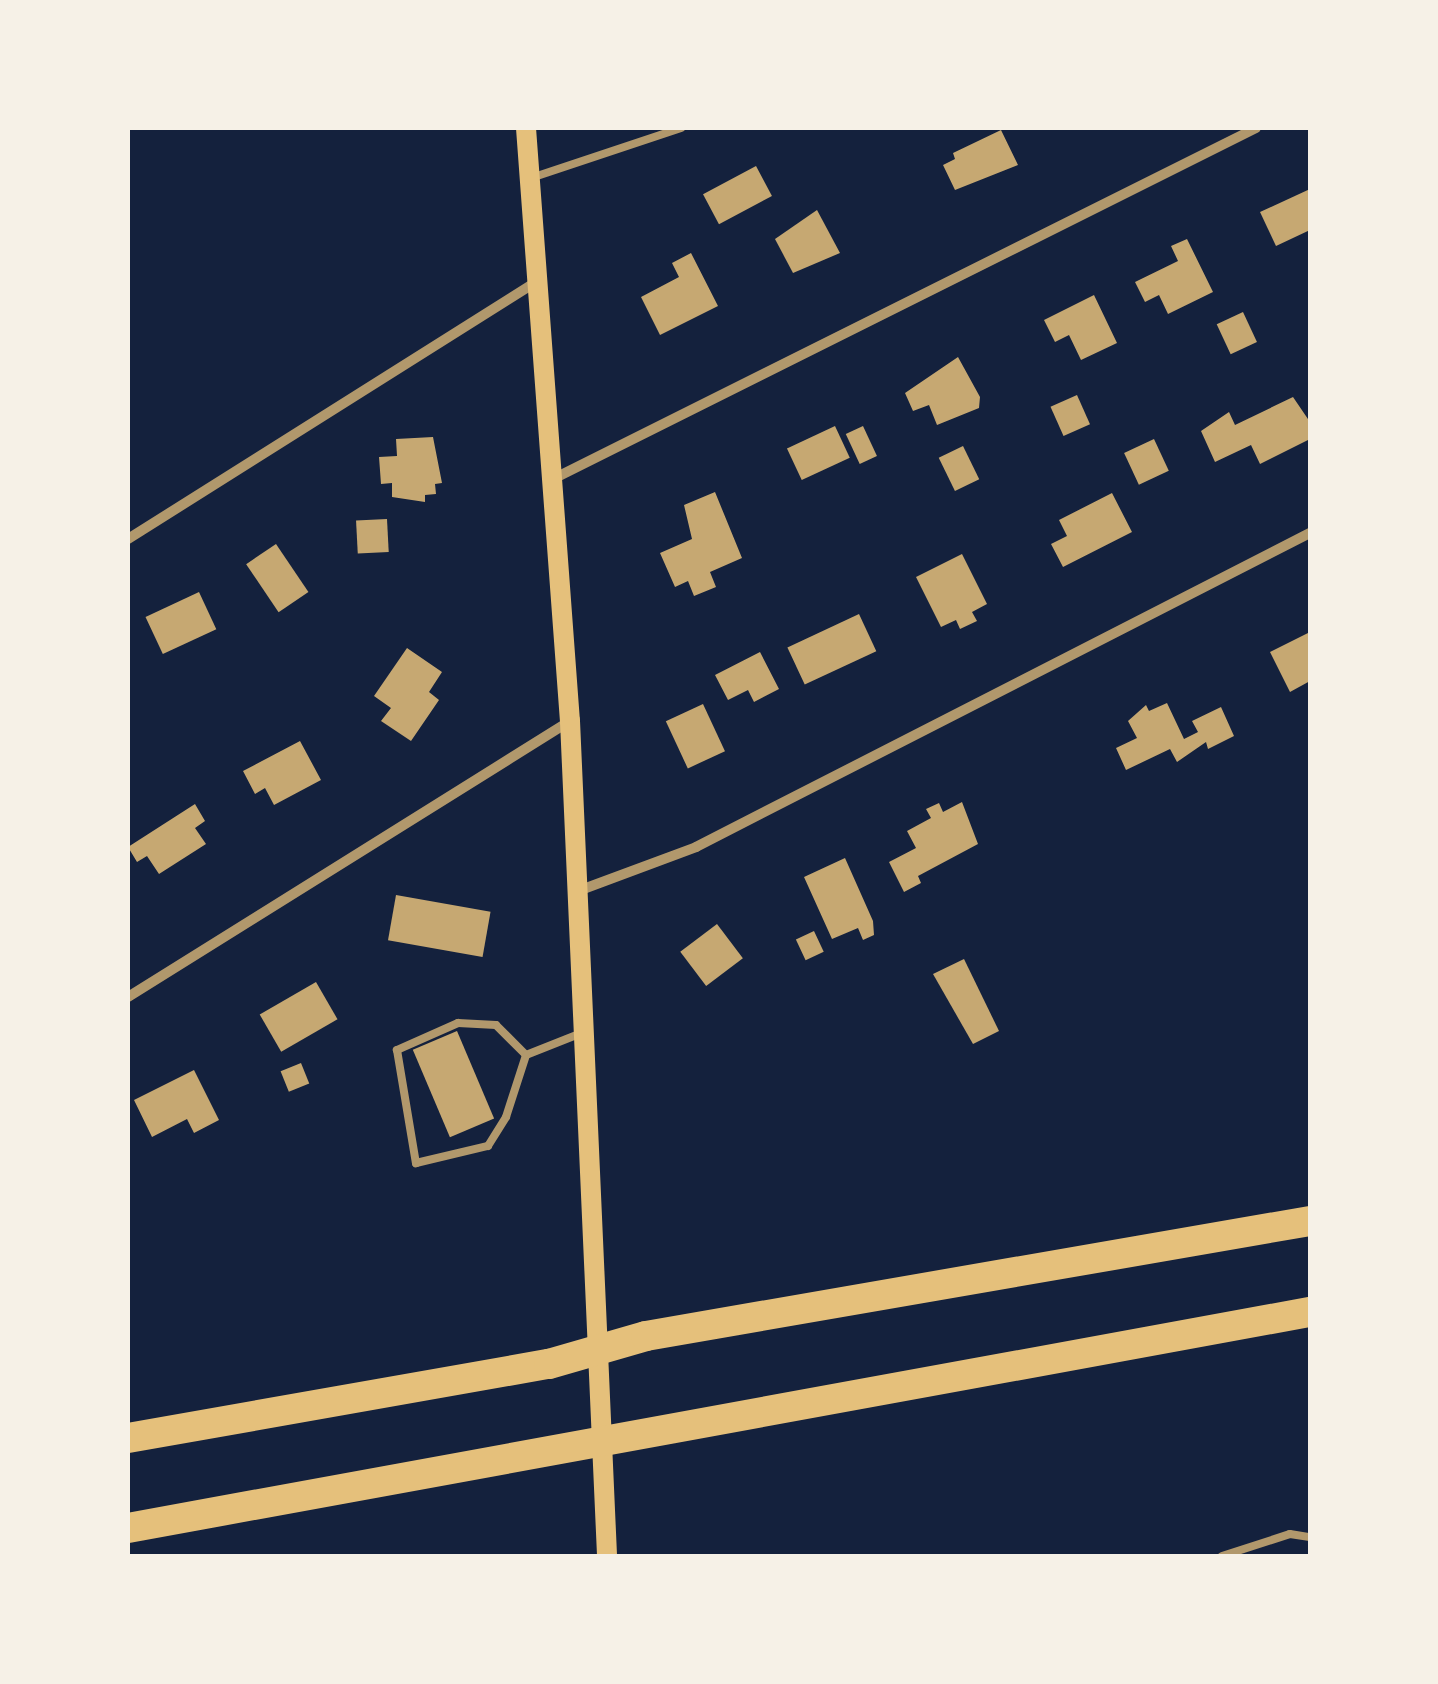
<!DOCTYPE html>
<html>
<head>
<meta charset="utf-8">
<style>
	body { margin:0 }
	#map { position:relative; width:1438px; height:1684px; overflow:hidden; background:#14213d; font-family:Karla,sans-serif }
	div>[style] { position:absolute }
	[style*='--x'] { left:calc(var(--x)*1px); top:calc(var(--y)*1px); width:calc(var(--w)*1px); rotate:calc(var(--a)*1deg) }
	.building>* { inset:0; background:#c6a872; transform-origin:0 0 }
	.service>* { height:8px; margin:-4px; padding:0 4px; transform-origin:4px; border-radius:4px; background:#b1986c }
	.minor>* { height:10px; margin:-5px; padding:0 5px; transform-origin:5px; border-radius:5px; background:#b1986c }
	.secondary>* { height:20px; margin:-10px; padding:0 10px; transform-origin:10px; border-radius:10px; background:#e5c07b }
	.motorway>* { height:30px; margin:-15px; padding:0 15px; transform-origin:15px; border-radius:15px; background:#e5c07b }
	span { translate:-50% -50%; white-space:nowrap; text-align:center; line-height:1.15; -webkit-text-stroke:8px #f6f1e7; paint-order:stroke }
	.frame { position:absolute; inset:0; border:130px solid #f6f1e7; pointer-events:none }
</style>
</head>
<body>
<div id="map">
	<div class="building">
		<i style="clip-path:polygon(1001px 130px,1018px 165px,955px 190px,943px 165px,955px 159px,953px 153px)"></i>
		<i style="left:756px;top:166px;width:34px;height:60px;rotate:62deg"></i>
		<i style="clip-path:polygon(1310px 189px,1310px 230px,1276px 246px,1260px 212px)"></i>
		<i style="clip-path:polygon(817px 210px,840px 253px,793px 273px,775px 239px)"></i>
		<i style="clip-path:polygon(1187px 239px,1213px 292px,1168px 314px,1159px 295px,1145px 302px,1135px 282px,1178px 261px,1171px 246px)"></i>
		<i style="clip-path:polygon(691px 253px,718px 306px,660px 335px,641px 297px,679px 277px,672px 263px)"></i>
		<i style="clip-path:polygon(1094px 295px,1117px 343px,1081px 360px,1069px 335px,1055px 342px,1044px 320px)"></i>
		<i style="left:1243px;top:312px;width:33px;height:29px;rotate:65deg"></i>
		<i style="clip-path:polygon(958px 357px,980px 397px,979px 408px,937px 425px,929px 405px,913px 411px,905px 393px)"></i>
		<i style="left:1077px;top:395px;width:32px;height:29px;rotate:66deg"></i>
		<i style="clip-path:polygon(1293px 397px,1310px 422px,1310px 439px,1260px 464px,1251px 445px,1215px 462px,1201px 431px,1229px 412px,1235px 425px)"></i>
		<i style="left:835px;top:426px;width:35px;height:53px;rotate:65deg"></i>
		<i style="left:863px;top:426px;width:33px;height:19px;rotate:65deg"></i>
		<i style="clip-path:polygon(433px 437px,442px 483px,435px 484px,436px 494px,425px 495px,425px 502px,392px 497px,392px 483px,381px 484px,379px 457px,397px 456px,396px 439px)"></i>
		<i style="left:1154px;top:439px;width:35px;height:33px;rotate:65deg"></i>
		<i style="left:963px;top:446px;width:37px;height:27px;rotate:64deg"></i>
		<i style="clip-path:polygon(715px 492px,742px 558px,710px 572px,716px 587px,694px 596px,688px 581px,675px 587px,660px 553px,692px 539px,684px 505px)"></i>
		<i style="clip-path:polygon(1112px 493px,1132px 532px,1063px 567px,1051px 544px,1067px 536px,1059px 520px)"></i>
		<i style="left:387px;top:519px;width:33px;height:31px;rotate:87deg"></i>
		<i style="left:276px;top:544px;width:58px;height:36px;rotate:56deg"></i>
		<i style="clip-path:polygon(962px 554px,987px 604px,972px 612px,977px 621px,960px 629px,956px 620px,941px 627px,916px 577px)"></i>
		<i style="left:199px;top:592px;width:41px;height:59px;rotate:65deg"></i>
		<i style="left:859px;top:614px;width:41px;height:79px;rotate:65deg"></i>
		<i style="clip-path:polygon(1310px 632px,1310px 681px,1290px 692px,1270px 652px)"></i>
		<i style="clip-path:polygon(407px 648px,442px 672px,429px 692px,439px 700px,411px 741px,381px 721px,391px 708px,374px 696px)"></i>
		<i style="clip-path:polygon(760px 652px,779px 689px,754px 702px,748px 690px,728px 700px,715px 675px)"></i>
		<i style="clip-path:polygon(1167px 703px,1184px 739px,1198px 732px,1192px 721px,1221px 707px,1234px 736px,1208px 749px,1206px 742px,1177px 762px,1170px 749px,1126px 770px,1116px 748px,1137px 738px,1128px 721px,1146px 705px,1149px 711px)"></i>
		<i style="left:703px;top:704px;width:52px;height:41px;rotate:65deg"></i>
		<i style="clip-path:polygon(300px 741px,321px 780px,274px 805px,265px 788px,255px 794px,243px 771px)"></i>
		<i style="clip-path:polygon(962px 802px,978px 844px,918px 876px,921px 883px,904px 892px,889px 862px,916px 848px,907px 831px,931px 818px,926px 809px,939px 803px,943px 812px)"></i>
		<i style="clip-path:polygon(195px 804px,205px 821px,195px 828px,206px 844px,159px 874px,147px 856px,137px 862px,128px 847px)"></i>
		<i style="clip-path:polygon(845px 858px,873px 921px,874px 935px,863px 940px,858px 928px,832px 939px,804px 877px)"></i>
		<i style="left:396px;top:895px;width:96px;height:46px;rotate:10deg"></i>
		<i style="left:717px;top:924px;width:43px;height:46px;rotate:53deg"></i>
		<i style="left:814px;top:931px;width:23px;height:20px;rotate:65deg"></i>
		<i style="clip-path:polygon(964px 959px,999px 1031px,973px 1044px,933px 974px)"></i>
		<i style="left:316px;top:982px;width:43px;height:65px;rotate:60deg"></i>
		<i style="left:457px;top:1031px;width:95px;height:48px;rotate:67deg"></i>
		<i style="left:301px;top:1063px;width:22px;height:22px;rotate:68deg"></i>
		<i style="clip-path:polygon(194px 1070px,219px 1120px,194px 1133px,187px 1119px,152px 1137px,134px 1100px)"></i>
	</div>
	<div class="service">
		<i style="--x:534;--y:177;--w:155;--a:-18.4"></i>
		<i style="--x:526;--y:1055;--w:42;--a:-135"></i>
		<i style="--x:496;--y:1025;--w:38;--a:-177"></i>
		<i style="--x:458;--y:1023;--w:67;--a:156.1"></i>
		<i style="--x:397;--y:1050;--w:115;--a:80.5"></i>
		<i style="--x:416;--y:1163;--w:74;--a:-13.3"></i>
		<i style="--x:488;--y:1146;--w:34;--a:-58"></i>
		<i style="--x:506;--y:1117;--w:65;--a:-72.1"></i>
		<i style="--x:526;--y:1055;--w:57;--a:-21.6"></i>
		<i style="--x:1222;--y:1556;--w:71;--a:-17.9"></i>
		<i style="--x:1290;--y:1534;--w:20;--a:9"></i>
	</div>
	<div class="minor">
		<i style="--x:549;--y:481;--w:790;--a:-26.53"></i>
		<i style="--x:128;--y:539;--w:484;--a:-32.2"></i>
		<i style="--x:578;--y:891;--w:126;--a:-20.4"></i>
		<i style="--x:696;--y:847;--w:690;--a:-27.09"></i>
		<i style="--x:128;--y:997;--w:521;--a:-31.98"></i>
	</div>
	<div class="secondary">
		<i style="--x:526;--y:128;--w:595;--a:85.76"></i>
		<i style="--x:570;--y:721;--w:836;--a:87.46"></i>
	</div>
	<div class="motorway">
		<i style="--x:128;--y:1438;--w:427;--a:-10"></i>
		<i style="--x:549;--y:1364;--w:101;--a:-16.1"></i>
		<i style="--x:646;--y:1336;--w:674;--a:-9.83"></i>
		<i style="--x:128;--y:1528;--w:1202;--a:-10.36"></i>
	</div>
	<div class="frame"></div>
</div>
</body>
</html>
